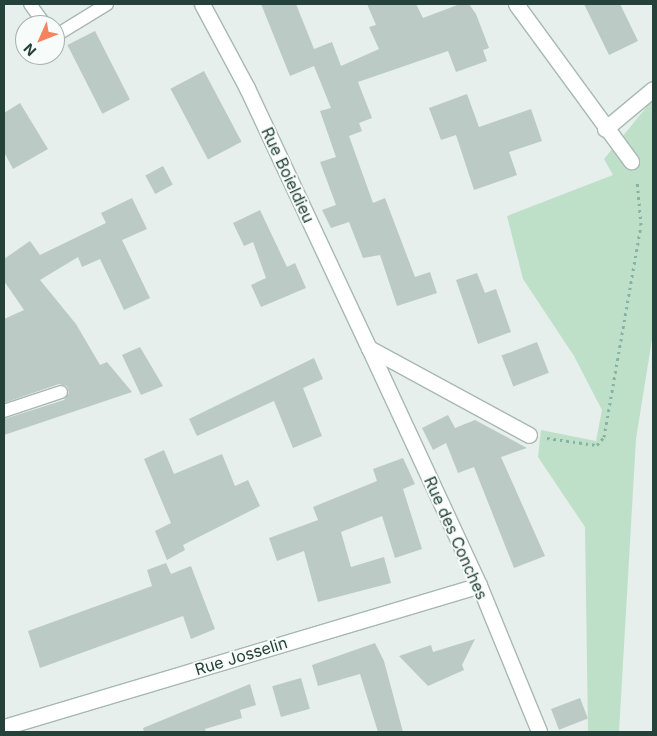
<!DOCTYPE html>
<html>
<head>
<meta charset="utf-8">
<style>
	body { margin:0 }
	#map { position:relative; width:657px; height:736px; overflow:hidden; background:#e6efeb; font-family:Inter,sans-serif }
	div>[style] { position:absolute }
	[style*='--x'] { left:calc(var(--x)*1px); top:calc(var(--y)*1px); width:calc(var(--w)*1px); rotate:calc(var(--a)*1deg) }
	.green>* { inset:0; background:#bfe0c8 }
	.building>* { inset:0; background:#bbcac4; transform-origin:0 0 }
	.path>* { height:3px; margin-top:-1.5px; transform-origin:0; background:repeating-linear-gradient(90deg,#86b3a5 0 2.5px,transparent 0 6.5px) }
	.roads { filter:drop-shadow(1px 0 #a8b8b2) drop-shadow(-1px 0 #a8b8b2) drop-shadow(0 1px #a8b8b2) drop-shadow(0 -1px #a8b8b2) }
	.lane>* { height:12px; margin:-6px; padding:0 6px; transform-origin:6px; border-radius:6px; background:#fff }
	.street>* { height:15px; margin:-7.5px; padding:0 7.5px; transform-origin:7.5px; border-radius:7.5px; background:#fff }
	span { translate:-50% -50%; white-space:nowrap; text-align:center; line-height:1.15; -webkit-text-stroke:4px #f7fbf9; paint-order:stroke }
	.street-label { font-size:16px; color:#24423a }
	.frame { position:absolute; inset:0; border:5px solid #24423a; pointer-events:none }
	.north { position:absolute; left:15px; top:15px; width:50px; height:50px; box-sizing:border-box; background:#f7fbf9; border:1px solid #a3b1ad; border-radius:50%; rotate:226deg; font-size:14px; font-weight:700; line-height:20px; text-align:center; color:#24423a }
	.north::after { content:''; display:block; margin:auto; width:18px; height:22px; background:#f4845f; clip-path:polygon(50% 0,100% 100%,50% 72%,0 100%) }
</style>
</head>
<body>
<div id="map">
	<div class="green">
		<i style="clip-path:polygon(653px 99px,653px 333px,636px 439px,619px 732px,588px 732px,585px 527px,538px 457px,541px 430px,596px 441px,602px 410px,574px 356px,523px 279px,507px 216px,613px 175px,604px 159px)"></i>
	</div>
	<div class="building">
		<i style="clip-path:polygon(261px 4px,296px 4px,314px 49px,332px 42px,341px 66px,379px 49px,369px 27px,376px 25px,367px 4px,416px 4px,423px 18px,460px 4px,469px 4px,476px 14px,489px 48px,483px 50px,487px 61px,456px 72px,448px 51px,358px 82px,372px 118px,359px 123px,362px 131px,349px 136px,373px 203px,385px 198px,415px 277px,430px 272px,437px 293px,397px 306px,380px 255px,363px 258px,349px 222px,331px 228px,322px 210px,336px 205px,320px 162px,336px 157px,320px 111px,331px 108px,314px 66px,290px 76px)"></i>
		<i style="clip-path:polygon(584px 4px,620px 4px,638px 41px,609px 55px)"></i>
		<i style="left:95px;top:31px;width:77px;height:31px;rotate:63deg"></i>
		<i style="left:204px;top:71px;width:80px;height:38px;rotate:62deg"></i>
		<i style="clip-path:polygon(467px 94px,479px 127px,531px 109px,542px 141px,509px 152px,517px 175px,474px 190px,456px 135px,441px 140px,429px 108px)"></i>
		<i style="clip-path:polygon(20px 103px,48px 149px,13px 169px,4px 152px,4px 113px)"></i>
		<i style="left:163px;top:166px;width:21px;height:20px;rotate:62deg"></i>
		<i style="clip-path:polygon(132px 198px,147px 229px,122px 240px,150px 298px,124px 310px,100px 259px,82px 267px,78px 257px,40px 280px,76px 324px,100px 365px,107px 362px,132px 392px,4px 435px,4px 419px,64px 400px,69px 393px,67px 386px,59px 384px,4px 403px,4px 319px,24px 310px,4px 281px,4px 259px,30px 241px,40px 255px,106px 223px,101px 213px)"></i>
		<i style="clip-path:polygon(260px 210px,287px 267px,295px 263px,306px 288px,261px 307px,251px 285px,266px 278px,253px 242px,244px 246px,233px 223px)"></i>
		<i style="clip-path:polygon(477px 273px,485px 293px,496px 289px,511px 332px,478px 344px,456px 280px)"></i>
		<i style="left:537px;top:342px;width:33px;height:38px;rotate:69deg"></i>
		<i style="clip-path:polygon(140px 347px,163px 386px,141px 395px,122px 355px)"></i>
		<i style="clip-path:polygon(314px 358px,323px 379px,303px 388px,322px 436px,293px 448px,274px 401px,197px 436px,189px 419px)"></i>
		<i style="clip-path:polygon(448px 415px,455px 428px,475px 420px,527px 448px,501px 457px,545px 556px,514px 568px,474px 467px,458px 473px,446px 443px,433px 450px,422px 428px)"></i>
		<i style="clip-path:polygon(164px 450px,174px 474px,222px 454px,235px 486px,248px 480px,260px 506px,183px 545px,185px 550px,167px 560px,155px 531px,171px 523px,144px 459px)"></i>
		<i style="clip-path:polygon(403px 458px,415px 484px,403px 489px,422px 549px,395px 558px,382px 516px,341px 532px,351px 567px,384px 557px,391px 583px,318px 602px,304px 551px,277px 561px,269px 538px,318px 520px,313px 507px,377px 481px,373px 469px)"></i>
		<i style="clip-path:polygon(166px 563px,171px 574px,191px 566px,215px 629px,191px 639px,183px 616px,40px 668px,28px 631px,152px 586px,147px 570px)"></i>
		<i style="clip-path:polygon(475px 639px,462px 665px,464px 670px,428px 686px,399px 656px,431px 645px,433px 652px)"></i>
		<i style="clip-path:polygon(375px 643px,384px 661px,403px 732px,378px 732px,360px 674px,318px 686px,312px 665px)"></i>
		<i style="left:301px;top:678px;width:32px;height:30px;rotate:74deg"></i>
		<i style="clip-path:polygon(250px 684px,256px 705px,240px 710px,242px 718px,205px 729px,206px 732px,144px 732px,143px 728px)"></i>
		<i style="left:580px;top:698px;width:22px;height:31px;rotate:69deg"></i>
	</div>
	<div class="path">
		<i style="--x:547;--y:438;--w:50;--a:8"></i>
		<i style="--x:597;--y:445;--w:11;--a:-49"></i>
		<i style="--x:604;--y:437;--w:215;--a:-80.1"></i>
		<i style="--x:641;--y:225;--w:45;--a:-95.1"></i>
	</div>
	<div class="roads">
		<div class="lane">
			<i style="--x:30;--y:4;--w:26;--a:54"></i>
			<i style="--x:55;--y:36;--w:61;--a:-31.6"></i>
			<i style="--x:4;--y:411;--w:60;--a:-18.4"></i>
		</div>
		<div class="street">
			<i style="--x:202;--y:4;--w:95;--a:61.8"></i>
			<i style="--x:247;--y:88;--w:287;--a:64.9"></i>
			<i style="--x:369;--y:348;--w:261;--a:65.1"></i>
			<i style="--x:479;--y:585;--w:158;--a:67.7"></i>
			<i style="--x:516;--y:4;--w:195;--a:53.8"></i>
			<i style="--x:605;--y:129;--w:62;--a:-39.8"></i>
			<i style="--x:369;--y:348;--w:182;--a:28.5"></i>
			<i style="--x:4;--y:727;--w:496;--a:-16.6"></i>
		</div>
	</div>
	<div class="street-label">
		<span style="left:288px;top:175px;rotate:65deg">Rue Boieldieu</span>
		<span style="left:456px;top:538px;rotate:66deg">Rue des Conches</span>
		<span style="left:241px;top:656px;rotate:-17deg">Rue Josselin</span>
	</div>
	<div class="frame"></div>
	<div class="north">N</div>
</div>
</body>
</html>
